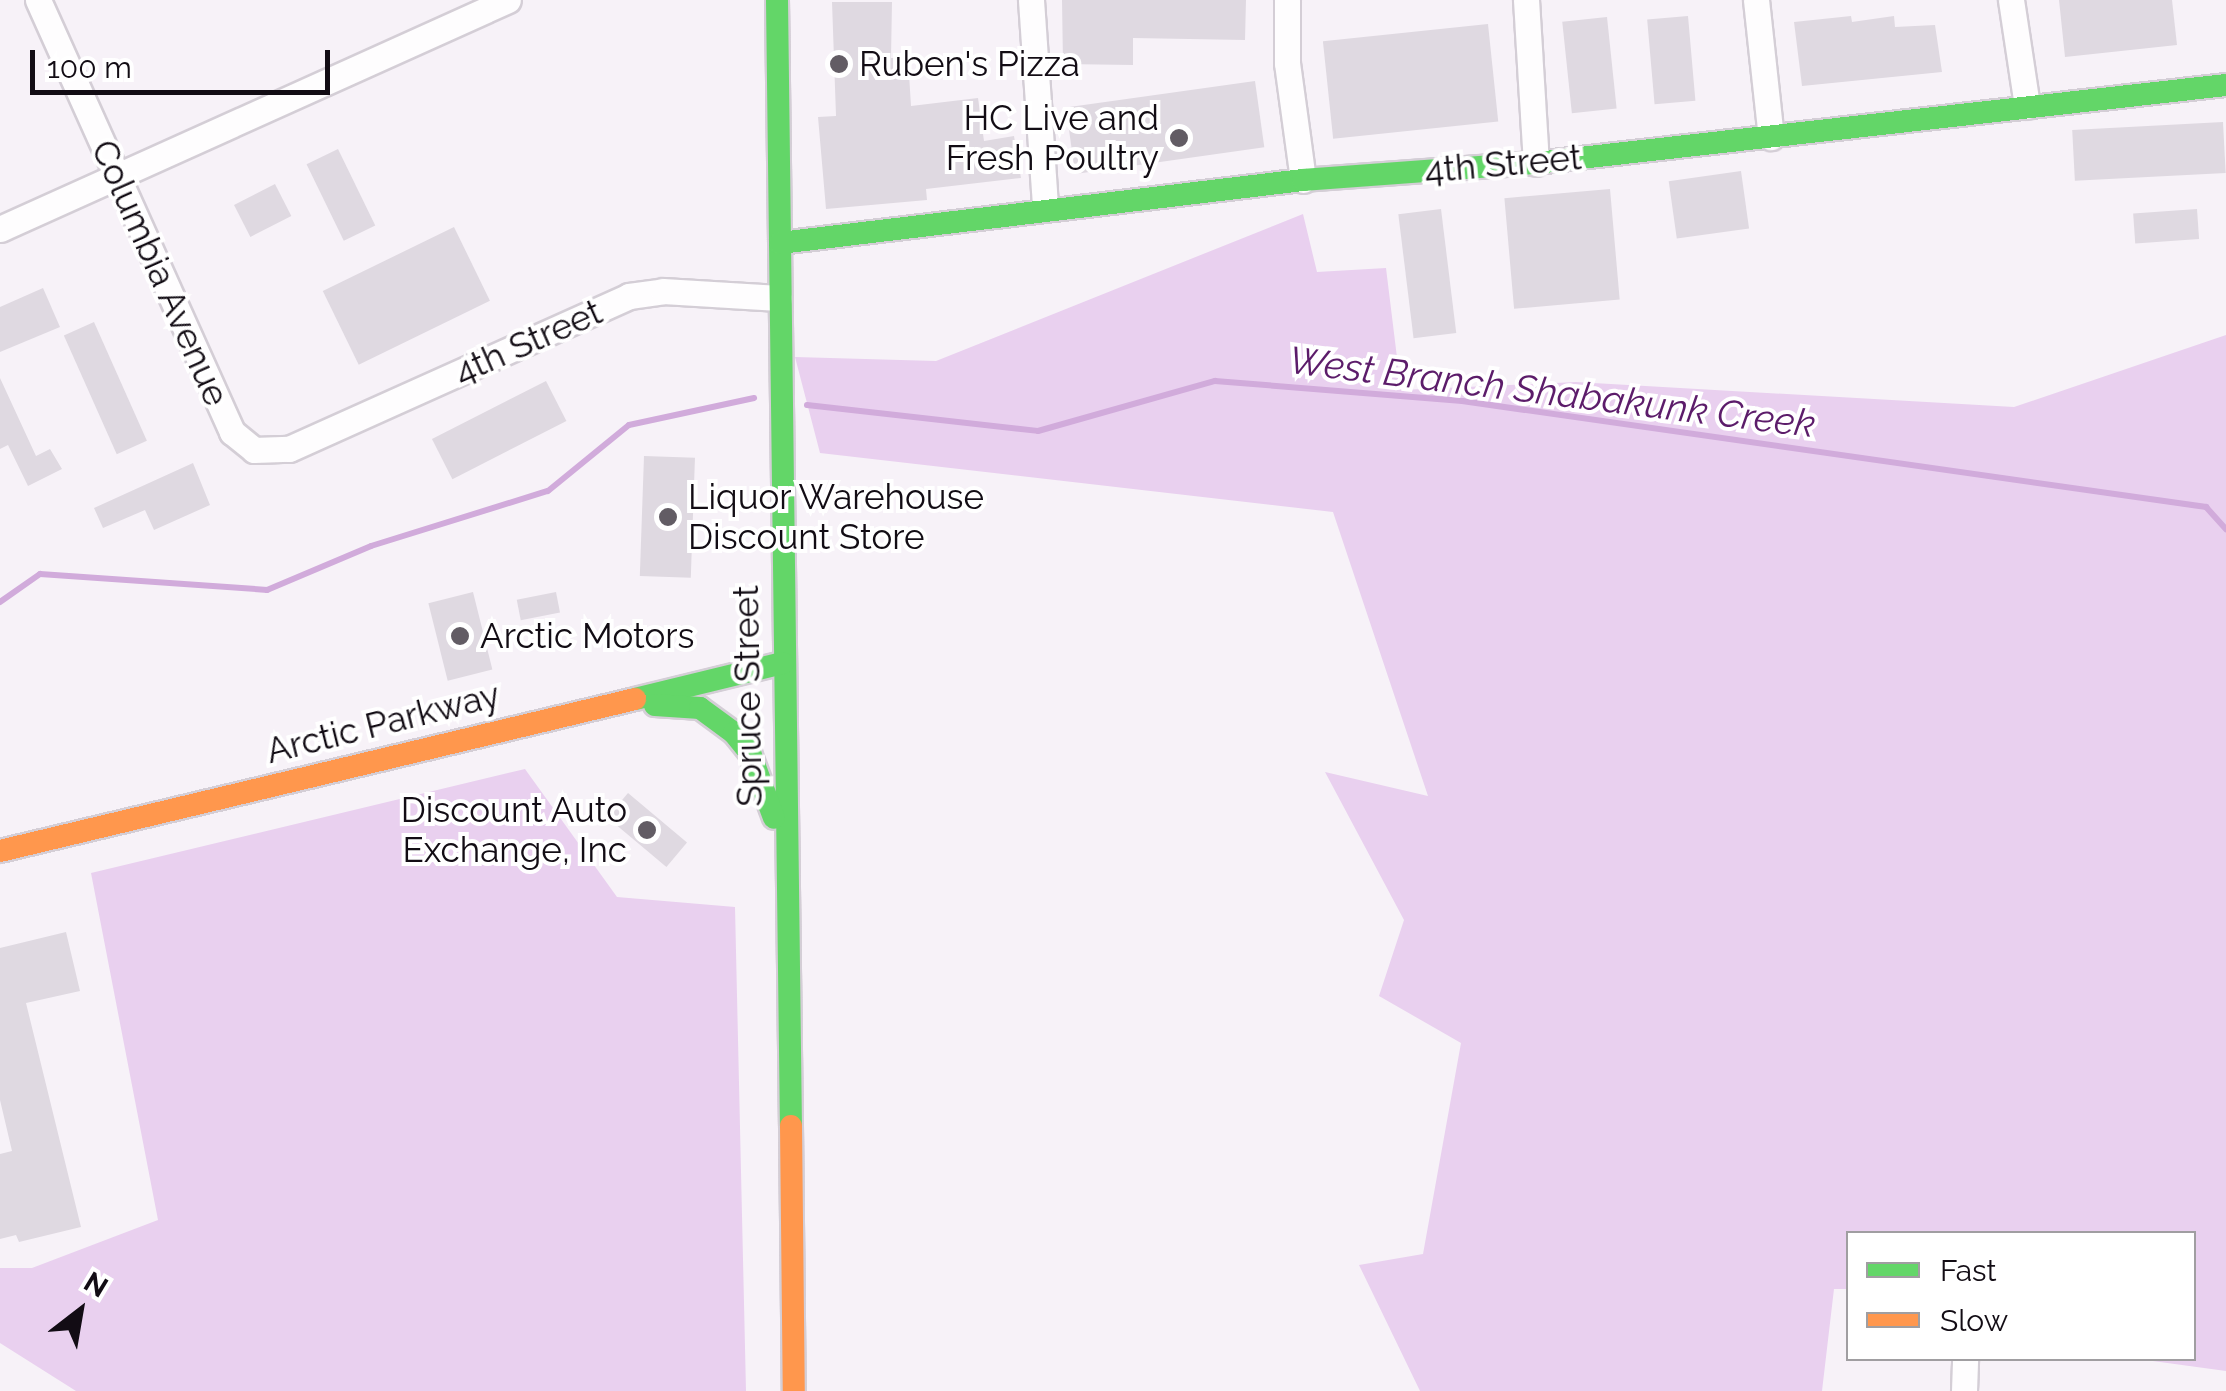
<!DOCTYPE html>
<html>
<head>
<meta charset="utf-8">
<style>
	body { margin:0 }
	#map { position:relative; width:2226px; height:1391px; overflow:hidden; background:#f7f2f8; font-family:Raleway,sans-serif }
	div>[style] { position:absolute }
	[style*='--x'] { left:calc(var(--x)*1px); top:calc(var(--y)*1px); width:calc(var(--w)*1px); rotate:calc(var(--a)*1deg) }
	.green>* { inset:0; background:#e9d0ef }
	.stream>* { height:6px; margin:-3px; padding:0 3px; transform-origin:3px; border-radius:3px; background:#d1abdb }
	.building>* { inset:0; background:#dfd9e1; transform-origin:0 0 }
	.roads { filter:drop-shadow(2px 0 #d4ced6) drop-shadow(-2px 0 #d4ced6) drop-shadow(0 2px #d4ced6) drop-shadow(0 -2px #d4ced6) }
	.street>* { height:25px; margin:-12.5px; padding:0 12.5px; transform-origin:12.5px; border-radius:12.5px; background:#fefdfe }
	.fast>* { height:22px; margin:-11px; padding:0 11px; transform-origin:11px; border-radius:11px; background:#63d668 }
	.slow>* { height:22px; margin:-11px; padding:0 11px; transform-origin:11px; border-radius:11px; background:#ff974d }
	.dots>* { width:28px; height:28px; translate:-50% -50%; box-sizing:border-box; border:5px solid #fff; border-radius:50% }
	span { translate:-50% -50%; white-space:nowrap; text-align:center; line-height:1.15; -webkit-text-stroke:8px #fff; paint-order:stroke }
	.poi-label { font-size:35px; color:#120c14 }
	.left { translate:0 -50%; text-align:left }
	.right { translate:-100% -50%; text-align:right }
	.street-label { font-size:35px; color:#120c14 }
	.water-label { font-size:38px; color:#5c1c6a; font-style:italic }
	.legend { position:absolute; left:1846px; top:1231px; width:350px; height:130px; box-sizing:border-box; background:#fff; border:2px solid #a09ea1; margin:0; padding:12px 18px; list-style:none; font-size:30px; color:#120c14 }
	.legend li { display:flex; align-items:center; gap:20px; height:50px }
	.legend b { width:50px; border:2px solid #a09ea1 }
	.north { position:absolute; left:30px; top:1261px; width:100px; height:100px; -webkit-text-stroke:8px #fff; paint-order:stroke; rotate:31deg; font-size:28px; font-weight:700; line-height:40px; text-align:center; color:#120c14 }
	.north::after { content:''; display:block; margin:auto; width:35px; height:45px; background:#120c14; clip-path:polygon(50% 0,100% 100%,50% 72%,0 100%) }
	.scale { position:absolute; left:30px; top:50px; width:300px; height:45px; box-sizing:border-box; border:5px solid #120c14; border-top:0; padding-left:12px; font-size:30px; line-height:35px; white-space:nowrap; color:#120c14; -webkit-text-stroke:8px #fff; paint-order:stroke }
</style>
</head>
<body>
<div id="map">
	<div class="green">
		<i style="clip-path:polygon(1303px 214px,1317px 272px,1386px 268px,1401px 390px,1576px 382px,2014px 407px,2226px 335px,2226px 1371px,2138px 1359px,2194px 1358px,2194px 1234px,1848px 1234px,1848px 1289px,1834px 1289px,1822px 1391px,1420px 1391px,1359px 1265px,1423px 1254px,1461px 1043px,1379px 996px,1404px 920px,1325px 772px,1428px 796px,1333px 512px,820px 453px,795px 357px,936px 361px)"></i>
		<i style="clip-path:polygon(525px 769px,617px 897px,735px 907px,746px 1391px,76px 1391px,0 1343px,0 1268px,32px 1268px,158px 1220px,91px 873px)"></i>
	</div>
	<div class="stream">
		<i style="--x:807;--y:405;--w:232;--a:6.4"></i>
		<i style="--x:1038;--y:431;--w:184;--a:-15.8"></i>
		<i style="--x:1215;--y:381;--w:248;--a:4.6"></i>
		<i style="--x:1462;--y:401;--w:752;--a:8.11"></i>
		<i style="--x:2206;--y:507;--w:30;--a:48"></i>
		<i style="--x:0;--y:602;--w:49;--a:-35"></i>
		<i style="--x:40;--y:574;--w:228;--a:4"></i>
		<i style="--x:267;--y:590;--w:113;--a:-22.9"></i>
		<i style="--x:371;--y:546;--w:185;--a:-17.3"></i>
		<i style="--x:548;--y:491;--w:104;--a:-39.2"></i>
		<i style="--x:629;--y:425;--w:128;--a:-12.2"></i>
	</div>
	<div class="building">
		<i style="clip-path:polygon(1062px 0,1246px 0,1245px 40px,1133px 38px,1133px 65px,1063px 64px)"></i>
		<i style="clip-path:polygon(2059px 0,2172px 0,2177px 45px,2065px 57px)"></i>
		<i style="clip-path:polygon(832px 2px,892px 2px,891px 58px,908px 58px,911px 106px,978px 98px,984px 141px,1014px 136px,1021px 178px,926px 189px,927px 200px,826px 209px,818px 117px,836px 116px)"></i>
		<i style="left:1688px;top:16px;width:85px;height:41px;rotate:85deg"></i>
		<i style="clip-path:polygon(1851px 16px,1852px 22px,1894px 16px,1895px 27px,1935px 25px,1942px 72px,1802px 86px,1794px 22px)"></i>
		<i style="left:1607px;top:17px;width:92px;height:45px;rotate:84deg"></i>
		<i style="left:1488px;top:24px;width:98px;height:166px;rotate:84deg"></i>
		<i style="left:1255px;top:81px;width:67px;height:191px;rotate:82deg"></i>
		<i style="left:2223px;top:122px;width:51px;height:151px;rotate:87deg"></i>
		<i style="left:338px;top:149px;width:85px;height:35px;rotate:64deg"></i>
		<i style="left:1741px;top:171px;width:58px;height:73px;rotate:82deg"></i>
		<i style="left:275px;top:184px;width:36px;height:46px;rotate:63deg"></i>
		<i style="left:1610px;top:189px;width:111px;height:106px;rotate:85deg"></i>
		<i style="left:1441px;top:209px;width:125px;height:43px;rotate:83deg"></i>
		<i style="left:2197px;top:209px;width:30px;height:64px;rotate:86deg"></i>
		<i style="left:454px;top:227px;width:82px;height:146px;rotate:64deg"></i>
		<i style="clip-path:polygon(43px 288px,60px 327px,0 352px,0 307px)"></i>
		<i style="left:94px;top:322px;width:130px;height:33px;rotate:66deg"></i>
		<i style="clip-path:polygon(0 378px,36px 456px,50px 449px,62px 469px,28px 486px,8px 445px,0 449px)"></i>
		<i style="left:546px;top:381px;width:45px;height:128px;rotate:63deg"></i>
		<i style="left:644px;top:456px;width:51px;height:120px;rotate:2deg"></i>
		<i style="clip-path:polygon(193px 463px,210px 505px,154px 530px,145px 510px,103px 528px,94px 508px)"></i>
		<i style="left:473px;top:592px;width:80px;height:46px;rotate:76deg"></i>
		<i style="left:556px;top:592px;width:21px;height:40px;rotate:79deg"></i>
		<i style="left:628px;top:793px;width:77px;height:32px;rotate:40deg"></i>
		<i style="clip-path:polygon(66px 932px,80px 991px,26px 1003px,81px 1227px,19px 1242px,16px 1235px,0 1239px,0 1154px,12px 1151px,0 1100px,0 948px)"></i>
	</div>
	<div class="roads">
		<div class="street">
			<i style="--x:38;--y:0;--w:474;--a:65.8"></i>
			<i style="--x:232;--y:432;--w:28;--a:39"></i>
			<i style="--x:254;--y:450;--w:35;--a:-2"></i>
			<i style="--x:289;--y:449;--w:373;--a:-24.2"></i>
			<i style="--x:629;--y:296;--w:34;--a:-8"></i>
			<i style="--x:663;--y:291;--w:116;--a:3.5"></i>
			<i style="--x:1031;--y:0;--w:208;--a:86.1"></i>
			<i style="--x:1287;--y:0;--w:63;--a:90"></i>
			<i style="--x:1287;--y:63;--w:118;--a:82.2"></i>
			<i style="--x:1526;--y:0;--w:163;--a:86.5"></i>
			<i style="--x:1756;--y:0;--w:138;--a:83.8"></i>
			<i style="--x:2011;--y:0;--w:107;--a:81.4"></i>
			<i style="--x:0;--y:229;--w:557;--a:-24.27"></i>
			<i style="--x:1964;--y:1391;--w:33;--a:-88"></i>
		</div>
		<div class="fast">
			<i style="--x:777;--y:0;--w:1126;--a:89.29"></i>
			<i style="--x:780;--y:243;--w:527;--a:-6.87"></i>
			<i style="--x:1303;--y:180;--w:234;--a:-4.2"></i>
			<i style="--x:1536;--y:163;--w:694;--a:-6.45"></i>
			<i style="--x:635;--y:699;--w:152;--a:-13.7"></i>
			<i style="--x:655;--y:705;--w:45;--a:3.8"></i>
			<i style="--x:700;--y:708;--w:42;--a:36.3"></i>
			<i style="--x:734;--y:733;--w:26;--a:51"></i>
			<i style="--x:750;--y:753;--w:69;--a:69.7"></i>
		</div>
		<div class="slow">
			<i style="--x:0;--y:851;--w:653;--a:-13.46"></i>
			<i style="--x:791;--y:1126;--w:265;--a:89.4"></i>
		</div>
	</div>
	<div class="dots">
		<i style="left:839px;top:64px;background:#625c64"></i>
		<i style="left:1179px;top:138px;background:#625c64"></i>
		<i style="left:668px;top:517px;background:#625c64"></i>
		<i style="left:460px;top:636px;background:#625c64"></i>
		<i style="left:647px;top:830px;background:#625c64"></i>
	</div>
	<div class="poi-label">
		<span class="left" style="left:859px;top:64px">Ruben's Pizza</span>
		<span class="right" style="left:1159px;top:138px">HC Live and<br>Fresh Poultry</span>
		<span class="left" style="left:688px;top:517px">Liquor Warehouse<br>Discount Store</span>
		<span class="left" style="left:480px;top:636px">Arctic Motors</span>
		<span class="right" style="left:627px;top:830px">Discount Auto<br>Exchange, Inc</span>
	</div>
	<div class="street-label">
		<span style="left:1503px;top:164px;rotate:-5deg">4th Street</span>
		<span style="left:160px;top:273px;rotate:66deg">Columbia Avenue</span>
		<span style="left:528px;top:342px;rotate:-24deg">4th Street</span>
		<span style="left:748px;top:696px;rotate:-91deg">Spruce Street</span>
		<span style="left:383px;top:723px;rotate:-14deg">Arctic Parkway</span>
	</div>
	<div class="water-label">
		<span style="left:1552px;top:392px;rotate:7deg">West Branch Shabakunk Creek</span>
	</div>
	<ul class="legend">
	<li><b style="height:12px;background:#63d668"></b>Fast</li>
	<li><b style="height:12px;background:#ff974d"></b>Slow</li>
	</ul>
	<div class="north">N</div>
	<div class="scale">100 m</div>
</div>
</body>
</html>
